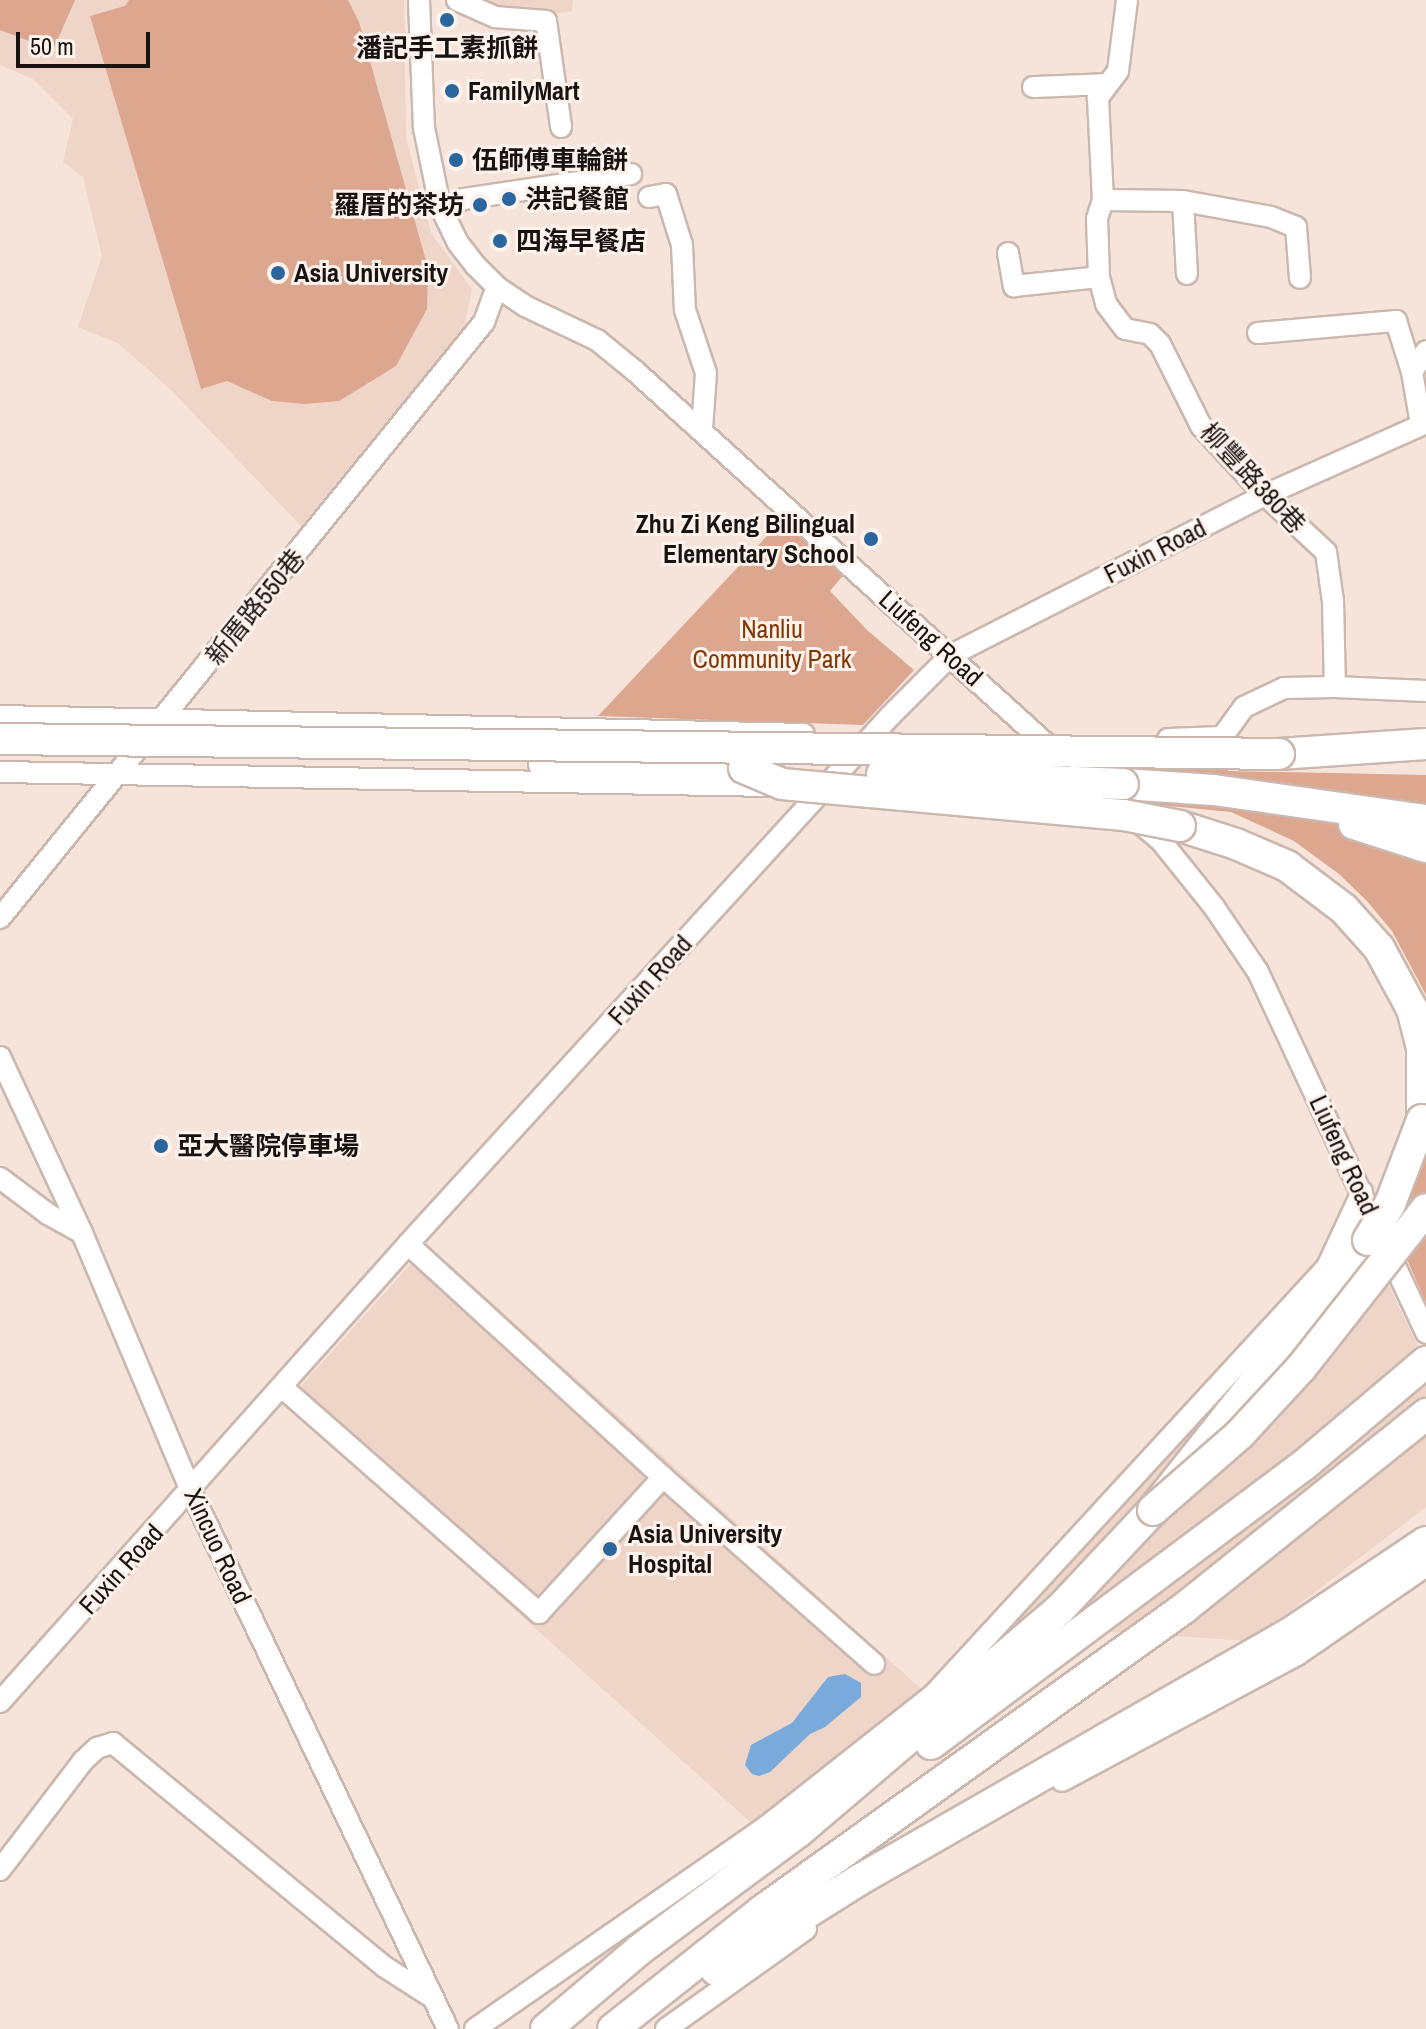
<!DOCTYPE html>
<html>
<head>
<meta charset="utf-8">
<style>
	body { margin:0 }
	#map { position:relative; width:1426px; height:2029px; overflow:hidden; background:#f6e3da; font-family:"Archivo Narrow","Noto Sans TC",sans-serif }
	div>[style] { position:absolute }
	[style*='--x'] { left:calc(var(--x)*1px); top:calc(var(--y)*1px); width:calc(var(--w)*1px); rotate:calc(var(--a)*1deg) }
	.built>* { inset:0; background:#efd4c8; transform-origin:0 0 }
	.green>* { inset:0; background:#dca78e }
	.water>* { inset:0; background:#7aa9db }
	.roads { filter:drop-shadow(2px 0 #cab8af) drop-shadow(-2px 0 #cab8af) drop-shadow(0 2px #cab8af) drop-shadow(0 -2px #cab8af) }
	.minor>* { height:20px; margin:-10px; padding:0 10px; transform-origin:10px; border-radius:10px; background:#fff }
	.highway>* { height:30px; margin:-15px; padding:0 15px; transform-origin:15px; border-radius:15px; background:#fff }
	.bridges { filter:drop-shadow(2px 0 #cab8af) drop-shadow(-2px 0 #cab8af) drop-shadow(0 2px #cab8af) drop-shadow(0 -2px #cab8af) }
	.highway-bridge>* { height:30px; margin:-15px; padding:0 15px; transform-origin:15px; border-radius:15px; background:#fff }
	.dots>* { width:22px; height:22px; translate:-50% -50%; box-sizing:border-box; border:4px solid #fef2ed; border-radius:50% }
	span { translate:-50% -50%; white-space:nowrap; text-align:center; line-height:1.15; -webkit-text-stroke:6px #fef2ed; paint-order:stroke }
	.poi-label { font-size:26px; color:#191310; font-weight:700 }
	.left { translate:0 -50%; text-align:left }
	.right { translate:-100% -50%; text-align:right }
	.street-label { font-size:26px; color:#191310 }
	.park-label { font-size:26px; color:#833702 }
	.scale { position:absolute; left:16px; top:32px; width:134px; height:36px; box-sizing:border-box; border:4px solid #191310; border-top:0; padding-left:10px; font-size:24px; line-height:28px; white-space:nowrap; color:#191310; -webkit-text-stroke:6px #fef2ed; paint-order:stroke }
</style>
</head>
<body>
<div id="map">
	<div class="built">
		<i style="clip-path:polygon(0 0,404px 0,406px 138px,431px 233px,472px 289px,464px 328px,301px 526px,171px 390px,118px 343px,78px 327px,102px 256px,83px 177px,63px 162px,73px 119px,33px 79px,0 65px)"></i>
		<i style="clip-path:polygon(476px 0,573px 0,572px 11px,541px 16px,511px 14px)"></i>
		<i style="clip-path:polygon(1358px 1220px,1426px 1364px,1426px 1507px,1251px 1641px,1000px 1625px)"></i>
		<i style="left:428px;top:1245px;width:673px;height:213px;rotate:42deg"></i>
	</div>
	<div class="green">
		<i style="clip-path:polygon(0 0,75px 0,53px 50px,0 30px)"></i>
		<i style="clip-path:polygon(129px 0,348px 0,359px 22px,428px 268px,427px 309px,396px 366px,339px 401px,305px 404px,272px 401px,227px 381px,201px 389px,90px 16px,125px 6px)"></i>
		<i style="clip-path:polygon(782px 520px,845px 573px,830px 591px,867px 630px,914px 670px,863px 725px,598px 716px)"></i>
		<i style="clip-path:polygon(1226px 745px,1228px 771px,1426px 775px,1426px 995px,1392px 931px,1366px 900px,1339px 874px,1294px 841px,1231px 812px,1129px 802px,1079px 746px)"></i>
		<i style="clip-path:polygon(1426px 1140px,1426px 1303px,1406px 1257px,1387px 1228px)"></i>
	</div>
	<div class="water">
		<i style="clip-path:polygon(845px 1674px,861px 1683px,861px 1697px,825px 1727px,810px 1734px,770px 1772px,759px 1776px,752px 1774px,745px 1765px,751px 1745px,792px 1723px,828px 1677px)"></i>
	</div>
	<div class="roads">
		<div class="minor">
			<i style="--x:419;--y:0;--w:128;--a:87.8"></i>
			<i style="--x:424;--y:128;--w:80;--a:78.4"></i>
			<i style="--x:440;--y:206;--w:41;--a:64.1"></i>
			<i style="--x:458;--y:243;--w:28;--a:52"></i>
			<i style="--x:475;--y:265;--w:31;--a:45"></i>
			<i style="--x:497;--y:287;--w:34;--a:34"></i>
			<i style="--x:525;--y:306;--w:80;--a:25.3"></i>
			<i style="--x:597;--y:340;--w:49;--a:39.2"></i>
			<i style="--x:635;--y:371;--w:567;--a:42.21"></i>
			<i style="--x:457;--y:0;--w:42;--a:24.1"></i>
			<i style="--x:495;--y:17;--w:51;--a:4.5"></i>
			<i style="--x:546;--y:21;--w:107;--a:81.9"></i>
			<i style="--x:1127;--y:0;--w:72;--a:97.2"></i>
			<i style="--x:1118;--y:71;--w:34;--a:127"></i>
			<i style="--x:1098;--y:98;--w:102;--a:87.2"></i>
			<i style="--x:1103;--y:200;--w:20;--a:108"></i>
			<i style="--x:1097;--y:219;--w:58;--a:88"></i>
			<i style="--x:1099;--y:277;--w:28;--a:75"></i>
			<i style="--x:1106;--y:304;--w:31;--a:53"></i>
			<i style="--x:1125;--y:329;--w:25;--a:11"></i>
			<i style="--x:1150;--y:334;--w:14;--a:45"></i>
			<i style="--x:1160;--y:344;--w:92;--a:63.4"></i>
			<i style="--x:1201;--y:426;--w:94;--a:47.2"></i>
			<i style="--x:1265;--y:495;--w:83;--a:43.1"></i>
			<i style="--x:1326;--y:552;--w:49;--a:81.9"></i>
			<i style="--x:1333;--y:601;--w:86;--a:88.7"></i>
			<i style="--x:1335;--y:687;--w:51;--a:178.9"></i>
			<i style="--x:1284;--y:688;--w:44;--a:154.6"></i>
			<i style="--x:1244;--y:707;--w:37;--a:126"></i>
			<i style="--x:1222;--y:737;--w:54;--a:177.9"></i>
			<i style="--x:1033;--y:87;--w:74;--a:-2.3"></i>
			<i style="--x:649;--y:197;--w:17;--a:-10"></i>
			<i style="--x:666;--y:194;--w:53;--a:72.6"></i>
			<i style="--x:682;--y:245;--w:65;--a:87.4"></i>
			<i style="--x:685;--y:310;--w:66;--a:71.6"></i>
			<i style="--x:706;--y:373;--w:56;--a:94.1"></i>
			<i style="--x:1103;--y:200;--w:80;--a:0.7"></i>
			<i style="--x:1183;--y:201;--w:89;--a:10.3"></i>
			<i style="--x:1271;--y:217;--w:27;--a:22"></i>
			<i style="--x:1296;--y:227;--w:51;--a:85.5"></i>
			<i style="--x:1183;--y:201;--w:73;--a:86.9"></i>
			<i style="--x:440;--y:206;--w:25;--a:-16"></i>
			<i style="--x:464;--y:199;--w:169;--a:-8.5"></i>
			<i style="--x:1008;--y:253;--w:34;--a:80"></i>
			<i style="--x:1014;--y:286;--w:85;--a:-6"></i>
			<i style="--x:1258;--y:333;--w:139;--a:-5"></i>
			<i style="--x:1396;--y:321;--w:53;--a:72.6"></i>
			<i style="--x:1412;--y:372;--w:53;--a:80.2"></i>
			<i style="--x:1412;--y:372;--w:25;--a:-56"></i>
			<i style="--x:1335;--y:687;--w:91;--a:2.5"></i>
			<i style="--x:0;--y:716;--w:804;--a:1.28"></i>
			<i style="--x:0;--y:772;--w:772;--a:1.04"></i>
			<i style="--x:1135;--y:819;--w:34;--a:40"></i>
			<i style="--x:1161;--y:841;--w:85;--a:51.2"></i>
			<i style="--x:1214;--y:907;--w:78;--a:55.9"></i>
			<i style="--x:1258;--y:972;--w:398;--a:65"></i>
			<i style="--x:0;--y:918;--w:768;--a:-50.92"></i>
			<i style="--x:484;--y:322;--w:37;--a:-70"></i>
			<i style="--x:0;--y:1057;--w:194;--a:65"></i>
			<i style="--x:82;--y:1233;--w:280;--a:67.1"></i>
			<i style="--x:191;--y:1491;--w:596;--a:64.47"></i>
			<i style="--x:0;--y:1178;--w:60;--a:36.9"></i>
			<i style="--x:48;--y:1214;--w:39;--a:29"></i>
			<i style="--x:283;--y:1388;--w:341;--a:41.3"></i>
			<i style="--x:539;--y:1613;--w:184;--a:-47.6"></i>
			<i style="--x:663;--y:1477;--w:345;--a:-137.6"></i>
			<i style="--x:663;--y:1477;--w:282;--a:41.5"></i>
			<i style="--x:0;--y:1702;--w:613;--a:-48.3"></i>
			<i style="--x:408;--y:1244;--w:716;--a:-47.6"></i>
			<i style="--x:891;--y:715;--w:85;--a:-45"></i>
			<i style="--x:951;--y:655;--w:352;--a:-27"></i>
			<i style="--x:1265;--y:495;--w:176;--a:-24.1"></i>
			<i style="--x:1062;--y:1781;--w:267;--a:-28.2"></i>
			<i style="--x:1297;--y:1655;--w:157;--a:-34.6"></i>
			<i style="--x:0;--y:1870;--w:137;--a:-52.7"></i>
			<i style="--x:83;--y:1761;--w:19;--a:-43"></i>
			<i style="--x:97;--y:1748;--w:17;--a:-17"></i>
			<i style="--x:113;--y:1743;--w:352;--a:39.5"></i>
			<i style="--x:385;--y:1967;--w:54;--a:32.8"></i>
			<i style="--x:475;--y:2029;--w:356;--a:-34.8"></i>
			<i style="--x:767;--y:1826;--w:213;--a:-38.3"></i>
			<i style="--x:934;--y:1694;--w:580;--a:-47.37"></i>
			<i style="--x:1327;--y:1267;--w:83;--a:-65"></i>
			<i style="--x:666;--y:2029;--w:172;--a:-35.5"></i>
		</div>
		<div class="highway">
			<i style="--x:1279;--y:754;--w:147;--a:-3.9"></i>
			<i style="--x:544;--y:764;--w:200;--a:1.1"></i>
			<i style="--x:1123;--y:784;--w:91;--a:3.8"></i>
			<i style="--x:1214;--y:790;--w:214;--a:8.1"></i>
			<i style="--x:1354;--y:824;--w:76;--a:17.7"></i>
			<i style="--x:1180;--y:826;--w:59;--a:17.8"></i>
			<i style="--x:1236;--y:844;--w:56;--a:23.3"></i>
			<i style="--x:1287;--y:866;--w:71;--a:37"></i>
			<i style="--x:1344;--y:909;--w:52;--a:48.1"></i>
			<i style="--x:1379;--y:948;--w:69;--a:61.6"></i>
			<i style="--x:1412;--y:1009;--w:40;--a:75.6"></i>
			<i style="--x:1422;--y:1048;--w:72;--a:90"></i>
			<i style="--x:931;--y:1744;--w:466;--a:-36.8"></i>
			<i style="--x:1304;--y:1465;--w:160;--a:-40.2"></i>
			<i style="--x:716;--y:1970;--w:169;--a:-32.2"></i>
			<i style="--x:859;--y:1880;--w:495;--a:-29.8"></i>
			<i style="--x:1289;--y:1634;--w:165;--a:-33.9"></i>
			<i style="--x:546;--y:2029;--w:122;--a:-40.3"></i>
			<i style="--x:639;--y:1950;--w:198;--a:-36.6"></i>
			<i style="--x:798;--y:1832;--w:343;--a:-40.4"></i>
			<i style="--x:1059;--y:1610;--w:137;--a:-46.8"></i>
			<i style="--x:1153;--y:1510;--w:345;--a:-51.5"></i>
			<i style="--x:613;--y:2029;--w:191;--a:-38.4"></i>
			<i style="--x:763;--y:1910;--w:517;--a:-35.63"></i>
			<i style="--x:1183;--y:1609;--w:312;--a:-38.7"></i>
		</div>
	</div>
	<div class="bridges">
		<div class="highway-bridge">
			<i style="--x:0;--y:739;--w:1279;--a:0.67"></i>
			<i style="--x:744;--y:768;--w:41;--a:22.8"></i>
			<i style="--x:782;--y:784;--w:343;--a:5.2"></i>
			<i style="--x:1124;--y:815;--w:57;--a:11.1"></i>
			<i style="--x:882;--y:774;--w:241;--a:2.4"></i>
			<i style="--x:1368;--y:1240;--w:42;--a:-58.6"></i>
			<i style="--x:1390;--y:1204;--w:90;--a:-69.1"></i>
			<i style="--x:1153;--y:1510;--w:116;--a:-41.1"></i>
			<i style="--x:1240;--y:1434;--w:90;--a:-47.3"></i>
			<i style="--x:1301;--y:1368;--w:202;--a:-51.8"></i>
		</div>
	</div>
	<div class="dots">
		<i style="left:447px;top:20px;background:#2b659d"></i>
		<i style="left:452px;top:91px;background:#2b659d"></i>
		<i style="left:456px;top:160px;background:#2b659d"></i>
		<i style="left:509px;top:199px;background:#2b659d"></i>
		<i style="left:480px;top:205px;background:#2b659d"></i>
		<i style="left:500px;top:241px;background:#2b659d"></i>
		<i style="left:278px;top:273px;background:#2b659d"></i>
		<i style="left:871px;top:539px;background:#2b659d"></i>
		<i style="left:161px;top:1146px;background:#2b659d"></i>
		<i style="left:610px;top:1549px;background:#2b659d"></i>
	</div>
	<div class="poi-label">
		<span style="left:447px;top:48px">潘記手工素抓餅</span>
		<span class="left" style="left:468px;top:91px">FamilyMart</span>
		<span class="left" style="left:472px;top:160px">伍師傅車輪餅</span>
		<span class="left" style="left:525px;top:199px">洪記餐館</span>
		<span class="right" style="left:464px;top:205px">羅厝的茶坊</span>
		<span class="left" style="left:516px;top:241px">四海早餐店</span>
		<span class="left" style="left:294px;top:273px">Asia University</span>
		<span class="right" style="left:855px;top:539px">Zhu Zi Keng Bilingual<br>Elementary School</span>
		<span class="left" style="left:177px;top:1146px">亞大醫院停車場</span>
		<span class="left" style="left:628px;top:1549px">Asia University<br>Hospital</span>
	</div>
	<div class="street-label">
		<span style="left:1253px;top:478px;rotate:47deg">柳豐路380巷</span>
		<span style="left:1155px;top:551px;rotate:-27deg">Fuxin Road</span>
		<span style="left:255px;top:607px;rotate:-51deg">新厝路550巷</span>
		<span style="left:931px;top:638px;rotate:42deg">Liufeng Road</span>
		<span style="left:650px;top:980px;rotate:-48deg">Fuxin Road</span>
		<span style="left:1344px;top:1155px;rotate:65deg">Liufeng Road</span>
		<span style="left:218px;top:1546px;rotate:65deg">Xincuo Road</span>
		<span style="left:121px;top:1569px;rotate:-48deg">Fuxin Road</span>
	</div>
	<div class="park-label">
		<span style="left:772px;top:644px">Nanliu<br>Community Park</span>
	</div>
	<div class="scale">50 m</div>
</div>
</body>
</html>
